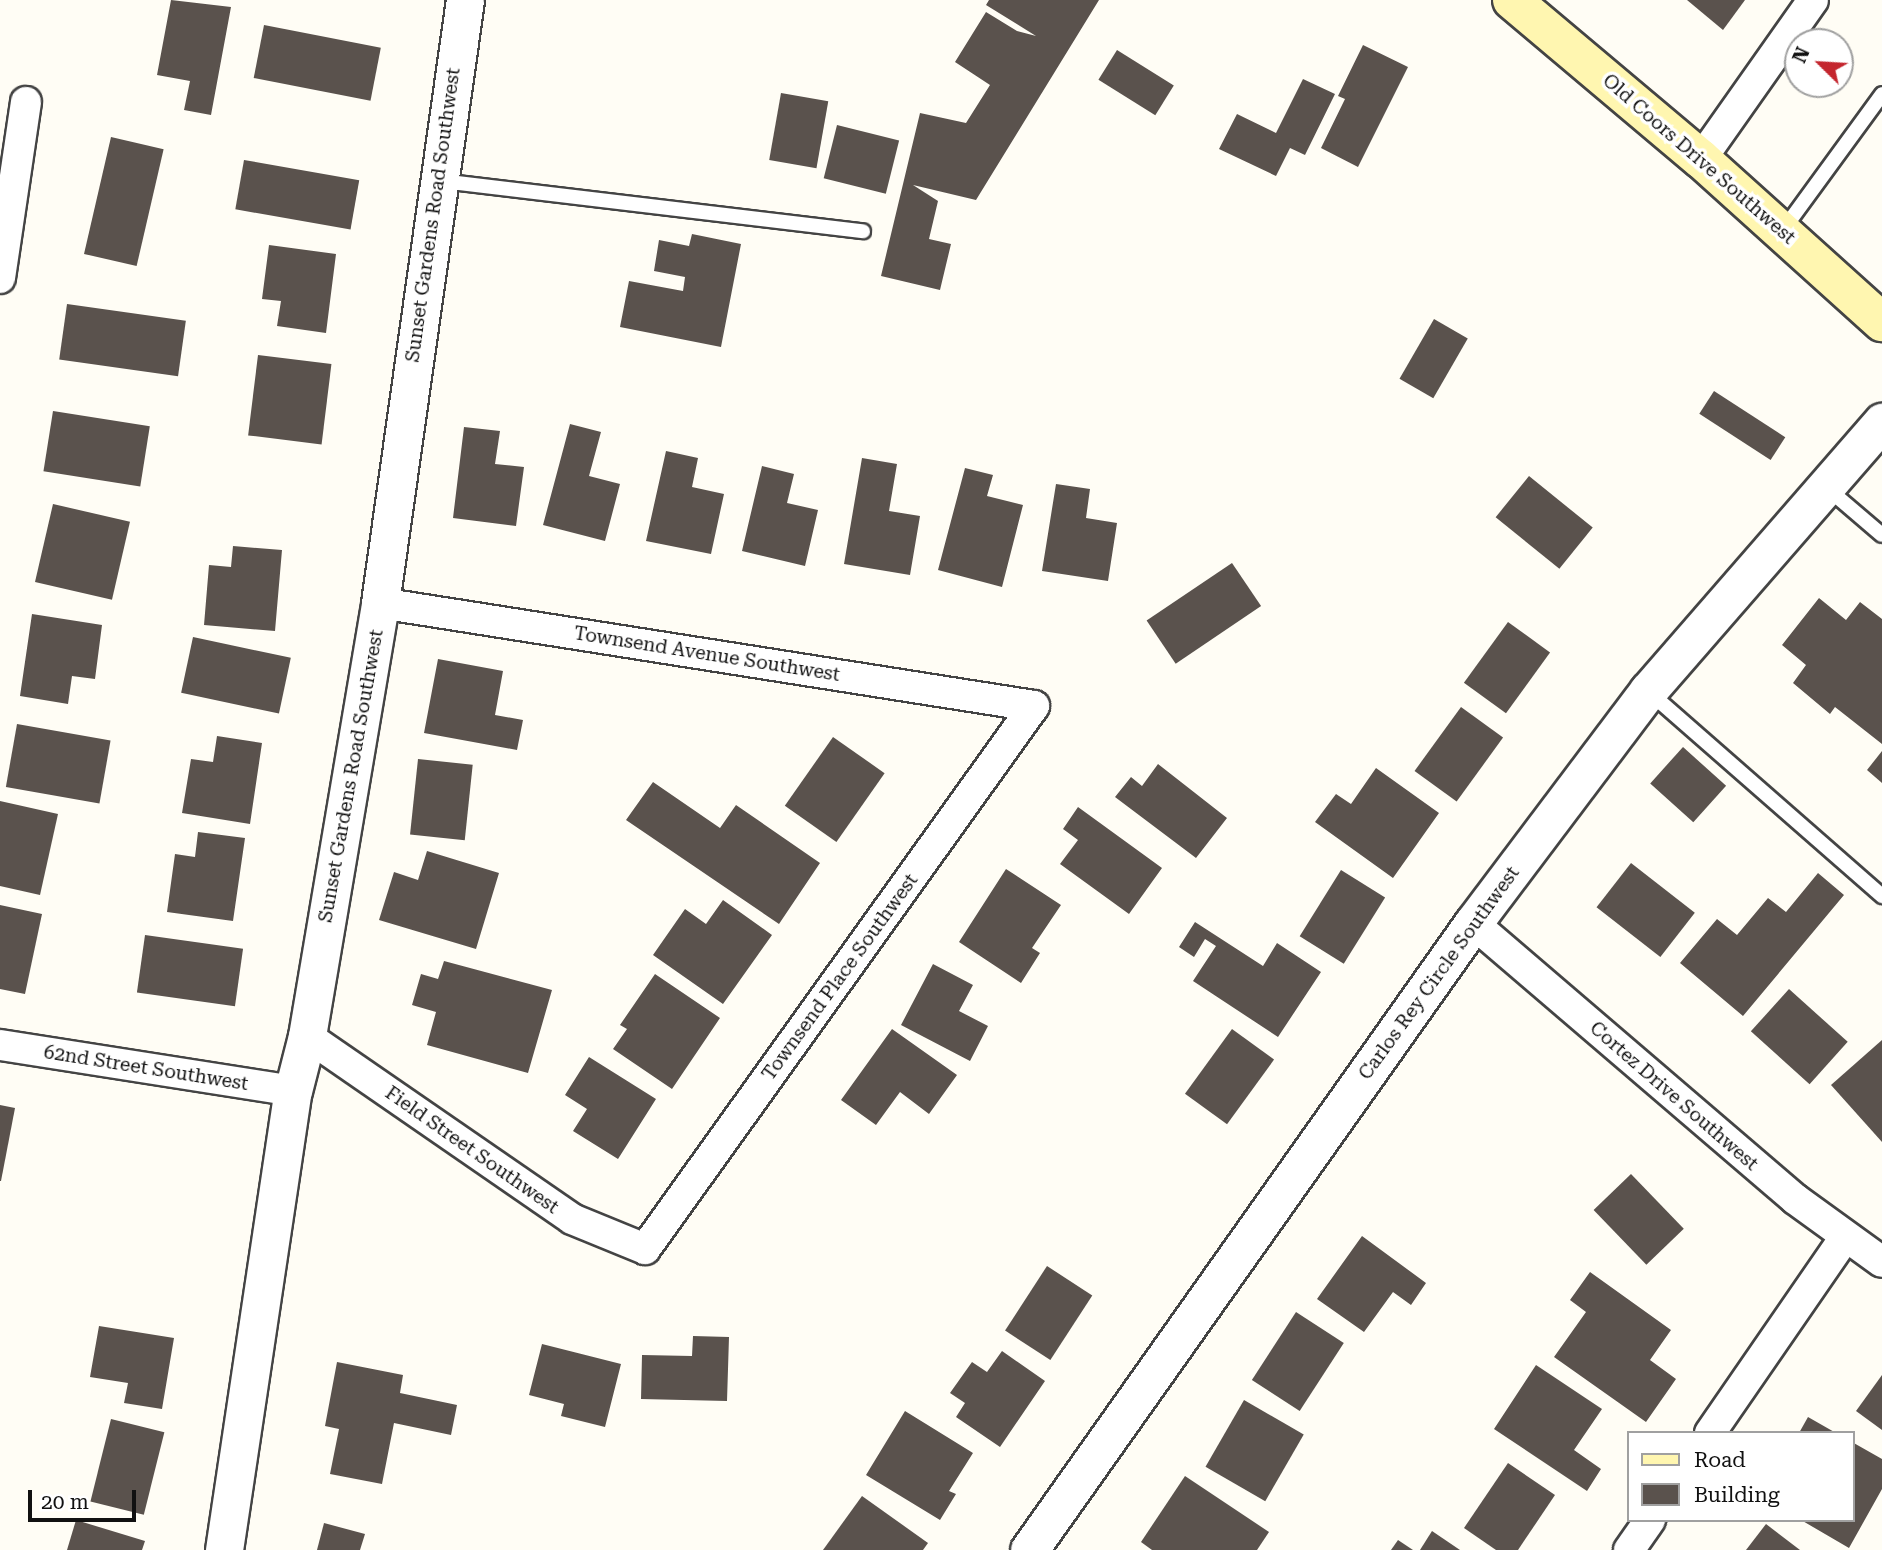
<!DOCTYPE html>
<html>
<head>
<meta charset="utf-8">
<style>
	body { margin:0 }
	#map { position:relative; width:1882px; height:1550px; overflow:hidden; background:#fffdf5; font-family:"Roboto Serif",serif }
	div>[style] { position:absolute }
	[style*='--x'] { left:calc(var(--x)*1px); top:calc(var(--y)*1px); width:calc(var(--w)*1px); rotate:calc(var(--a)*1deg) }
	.building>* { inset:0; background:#5a524d; transform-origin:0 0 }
	.roads { filter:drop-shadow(2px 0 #444) drop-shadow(-2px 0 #444) drop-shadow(0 2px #444) drop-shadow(0 -2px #444) }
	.service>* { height:14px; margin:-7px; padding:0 7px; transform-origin:7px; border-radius:7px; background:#fff }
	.minor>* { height:30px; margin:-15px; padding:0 15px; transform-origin:15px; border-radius:15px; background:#fff }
	.tertiary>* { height:37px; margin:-18.5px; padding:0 18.5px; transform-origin:18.5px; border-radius:18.5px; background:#fff }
	.secondary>* { height:38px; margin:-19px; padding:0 19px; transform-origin:19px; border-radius:19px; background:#fff6b0 }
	span { translate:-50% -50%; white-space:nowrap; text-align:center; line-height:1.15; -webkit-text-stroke:7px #fff; paint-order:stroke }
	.street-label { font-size:19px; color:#111 }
	.legend { position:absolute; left:1627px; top:1431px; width:228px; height:91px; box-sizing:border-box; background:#fff; border:2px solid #a0a0a0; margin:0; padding:9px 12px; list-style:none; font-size:21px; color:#111 }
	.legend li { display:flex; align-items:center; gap:14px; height:35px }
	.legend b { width:35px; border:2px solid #a0a0a0 }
	.north { position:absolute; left:1784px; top:28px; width:70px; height:70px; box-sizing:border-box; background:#fff; border:2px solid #a0a0a0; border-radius:50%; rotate:294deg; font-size:19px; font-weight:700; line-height:28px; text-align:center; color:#111 }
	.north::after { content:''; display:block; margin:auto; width:24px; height:32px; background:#c4262e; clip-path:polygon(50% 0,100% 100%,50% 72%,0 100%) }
	.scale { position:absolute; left:28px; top:1490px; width:108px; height:32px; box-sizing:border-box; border:4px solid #111; border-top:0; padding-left:9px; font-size:21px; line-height:24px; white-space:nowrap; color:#111; -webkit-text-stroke:5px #fff; paint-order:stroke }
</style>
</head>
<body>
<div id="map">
	<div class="building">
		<i style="clip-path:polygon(171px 0,231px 7px,211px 115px,184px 110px,190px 81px,157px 75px)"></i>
		<i style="clip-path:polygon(989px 0,1099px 0,976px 200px,913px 185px,938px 201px,929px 239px,951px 244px,940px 290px,881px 276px,920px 113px,966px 123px,990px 85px,955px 62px,986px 12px,1017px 31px,1036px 36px,986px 5px)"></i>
		<i style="clip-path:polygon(1687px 0,1745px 0,1723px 30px)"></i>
		<i style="left:264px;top:25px;width:119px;height:54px;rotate:11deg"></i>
		<i style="clip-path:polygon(1363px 45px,1408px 67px,1358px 167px,1321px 148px,1345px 99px,1338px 96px)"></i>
		<i style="left:1117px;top:50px;width:67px;height:35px;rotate:32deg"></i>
		<i style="clip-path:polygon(1303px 79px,1335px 94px,1305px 155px,1290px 148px,1276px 176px,1219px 149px,1237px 114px,1276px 133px)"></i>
		<i style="left:781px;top:93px;width:48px;height:68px;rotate:10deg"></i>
		<i style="left:837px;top:125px;width:64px;height:55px;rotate:14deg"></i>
		<i style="left:111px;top:137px;width:54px;height:120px;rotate:13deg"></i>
		<i style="left:244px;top:160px;width:117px;height:50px;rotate:10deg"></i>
		<i style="clip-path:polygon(692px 234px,741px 244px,721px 347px,620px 327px,629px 281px,683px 291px,685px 277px,654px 271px,659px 240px,689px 246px)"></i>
		<i style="clip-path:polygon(269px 245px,336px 254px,326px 333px,277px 326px,281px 301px,262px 299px)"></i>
		<i style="left:67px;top:304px;width:120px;height:56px;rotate:8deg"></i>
		<i style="left:1434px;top:319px;width:39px;height:69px;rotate:30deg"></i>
		<i style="left:258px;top:355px;width:74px;height:81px;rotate:7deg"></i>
		<i style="left:1714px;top:391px;width:85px;height:27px;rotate:33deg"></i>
		<i style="left:53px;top:411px;width:98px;height:61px;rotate:9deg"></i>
		<i style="clip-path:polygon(570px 424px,601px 432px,589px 476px,620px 484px,605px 541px,543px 525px)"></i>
		<i style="clip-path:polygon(464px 427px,500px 431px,495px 464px,524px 467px,516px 526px,453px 518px)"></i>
		<i style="clip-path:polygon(666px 451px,698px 458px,692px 487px,724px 494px,711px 554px,646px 541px)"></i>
		<i style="clip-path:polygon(862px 458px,897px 464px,889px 511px,920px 516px,910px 575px,844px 564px)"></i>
		<i style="clip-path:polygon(762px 466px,794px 474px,787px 503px,818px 510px,805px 566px,742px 551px)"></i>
		<i style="clip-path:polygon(965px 468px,993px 475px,987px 496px,1023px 505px,1002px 587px,938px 570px)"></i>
		<i style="left:1529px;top:476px;width:82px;height:53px;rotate:39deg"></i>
		<i style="clip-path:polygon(1056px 484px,1090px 489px,1086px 518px,1117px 523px,1108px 581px,1042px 571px)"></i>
		<i style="left:53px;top:504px;width:79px;height:80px;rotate:13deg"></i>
		<i style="clip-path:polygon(233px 546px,282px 550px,275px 631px,204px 625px,209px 565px,231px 567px)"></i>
		<i style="left:1232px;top:563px;width:52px;height:103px;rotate:56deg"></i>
		<i style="clip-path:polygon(1819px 598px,1846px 620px,1860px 602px,1882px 619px,1882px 744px,1835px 707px,1830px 714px,1793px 683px,1806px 665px,1782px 645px)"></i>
		<i style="clip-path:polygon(32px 614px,102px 625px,95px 679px,72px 676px,68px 704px,20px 696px)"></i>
		<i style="left:1508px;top:622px;width:52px;height:75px;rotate:36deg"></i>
		<i style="left:193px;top:637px;width:100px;height:57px;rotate:12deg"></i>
		<i style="clip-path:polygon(438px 659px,503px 671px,495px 715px,523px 720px,517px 750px,424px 733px)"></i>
		<i style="left:1461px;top:707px;width:52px;height:79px;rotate:36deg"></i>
		<i style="left:17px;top:724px;width:95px;height:64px;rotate:10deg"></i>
		<i style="clip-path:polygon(217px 736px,262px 743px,250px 824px,182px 813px,191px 759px,213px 762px)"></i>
		<i style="left:833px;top:737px;width:63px;height:84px;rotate:35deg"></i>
		<i style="left:1683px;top:747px;width:58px;height:49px;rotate:42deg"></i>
		<i style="clip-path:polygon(1882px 751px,1882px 783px,1867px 770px)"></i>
		<i style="left:418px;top:759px;width:55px;height:76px;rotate:6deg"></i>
		<i style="clip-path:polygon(1158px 764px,1227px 818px,1196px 858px,1115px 797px,1131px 777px,1142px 786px)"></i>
		<i style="clip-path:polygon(1376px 768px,1439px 813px,1393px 878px,1315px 822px,1336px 794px,1351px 804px)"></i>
		<i style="clip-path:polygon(653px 782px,720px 828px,736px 805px,820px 863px,779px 924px,626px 820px)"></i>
		<i style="clip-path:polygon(0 801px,58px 814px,40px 895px,0 886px)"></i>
		<i style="clip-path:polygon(1078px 807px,1162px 868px,1129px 914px,1060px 864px,1078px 840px,1063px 829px)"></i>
		<i style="clip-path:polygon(198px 832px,245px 838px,233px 921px,167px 912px,175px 854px,195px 857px)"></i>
		<i style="clip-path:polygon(427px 851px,499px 873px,476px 949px,379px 920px,394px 872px,418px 880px)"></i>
		<i style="left:1631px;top:863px;width:81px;height:56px;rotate:38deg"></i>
		<i style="clip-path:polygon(1006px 869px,1061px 905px,1032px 948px,1040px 953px,1021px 983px,959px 942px)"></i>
		<i style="left:1341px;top:870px;width:52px;height:78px;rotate:32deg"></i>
		<i style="clip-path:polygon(1818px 873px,1844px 895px,1743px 1016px,1680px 963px,1717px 919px,1737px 935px,1768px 898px,1786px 912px)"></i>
		<i style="clip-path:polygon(723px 900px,772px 935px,723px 1004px,653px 955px,685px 909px,706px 924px)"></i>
		<i style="clip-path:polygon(0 905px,42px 914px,25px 994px,0 989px)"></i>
		<i style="clip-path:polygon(1195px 922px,1263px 966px,1277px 943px,1321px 972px,1278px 1037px,1193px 981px,1216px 946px,1205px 939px,1194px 957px,1179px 947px)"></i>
		<i style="left:145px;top:935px;width:99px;height:58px;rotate:8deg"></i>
		<i style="clip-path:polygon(444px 961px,552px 990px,528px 1073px,427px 1045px,436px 1012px,412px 1005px,421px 974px,438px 979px)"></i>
		<i style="clip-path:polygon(933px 964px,973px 985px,959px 1011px,988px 1026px,970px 1061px,901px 1025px)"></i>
		<i style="clip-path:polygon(655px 974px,720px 1018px,672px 1089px,613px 1049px,627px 1029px,620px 1025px)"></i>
		<i style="left:1789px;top:989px;width:79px;height:57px;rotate:42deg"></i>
		<i style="clip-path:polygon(892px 1029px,957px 1075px,929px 1114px,900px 1092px,876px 1125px,841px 1100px)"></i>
		<i style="left:1232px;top:1029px;width:52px;height:80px;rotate:36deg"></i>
		<i style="clip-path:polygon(1882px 1040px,1882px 1142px,1831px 1085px)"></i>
		<i style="clip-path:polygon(589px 1057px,656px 1099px,618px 1159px,573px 1131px,587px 1109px,565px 1095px)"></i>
		<i style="clip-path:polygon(0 1105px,15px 1108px,1px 1181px,0 1181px)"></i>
		<i style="left:1631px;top:1174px;width:76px;height:52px;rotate:46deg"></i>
		<i style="clip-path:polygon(1362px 1236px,1426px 1283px,1411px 1305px,1393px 1292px,1364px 1332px,1317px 1299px)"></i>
		<i style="left:1047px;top:1266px;width:54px;height:77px;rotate:33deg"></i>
		<i style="clip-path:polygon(1590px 1272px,1671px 1330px,1650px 1360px,1676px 1379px,1646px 1422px,1554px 1357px,1586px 1312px,1570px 1300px)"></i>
		<i style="left:1296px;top:1312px;width:57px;height:81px;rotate:33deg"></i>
		<i style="clip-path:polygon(99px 1326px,174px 1338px,162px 1409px,124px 1403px,128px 1383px,90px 1377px)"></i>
		<i style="clip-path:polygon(693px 1336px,729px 1337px,727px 1401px,641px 1399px,642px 1355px,692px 1356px)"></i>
		<i style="clip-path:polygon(542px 1344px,621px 1364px,605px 1427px,561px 1416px,564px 1404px,529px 1395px)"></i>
		<i style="clip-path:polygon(1002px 1351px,1045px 1381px,1000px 1447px,956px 1417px,965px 1403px,950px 1393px,972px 1362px,987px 1372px)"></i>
		<i style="clip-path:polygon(337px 1362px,403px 1375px,400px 1393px,457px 1405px,451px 1435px,394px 1423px,382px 1484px,330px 1474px,339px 1429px,325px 1426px)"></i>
		<i style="clip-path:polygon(1536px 1365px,1602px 1409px,1574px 1450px,1601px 1469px,1587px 1491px,1494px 1429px)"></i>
		<i style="clip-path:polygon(1882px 1375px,1882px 1430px,1856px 1411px)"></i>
		<i style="left:1244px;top:1400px;width:69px;height:77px;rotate:30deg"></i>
		<i style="clip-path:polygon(905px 1411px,973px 1453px,949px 1491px,956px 1494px,940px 1520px,866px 1475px)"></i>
		<i style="clip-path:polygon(1808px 1417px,1836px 1433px,1799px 1433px)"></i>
		<i style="left:111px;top:1419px;width:55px;height:85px;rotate:14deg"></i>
		<i style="clip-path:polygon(1852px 1442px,1882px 1459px,1882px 1489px,1849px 1548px,1801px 1520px,1852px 1520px)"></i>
		<i style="clip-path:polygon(1508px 1463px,1555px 1495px,1518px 1550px,1496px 1550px,1464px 1528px)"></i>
		<i style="clip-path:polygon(1185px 1476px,1269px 1532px,1257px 1550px,1152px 1550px,1141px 1542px)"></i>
		<i style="clip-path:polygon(862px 1496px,928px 1543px,923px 1550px,823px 1550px)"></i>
		<i style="clip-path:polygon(76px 1520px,145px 1541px,142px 1550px,67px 1550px)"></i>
		<i style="clip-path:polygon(324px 1523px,365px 1534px,360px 1550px,317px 1550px)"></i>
		<i style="clip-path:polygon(1766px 1524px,1800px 1550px,1746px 1550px)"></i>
		<i style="clip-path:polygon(1432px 1531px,1460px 1550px,1420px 1550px)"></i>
		<i style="clip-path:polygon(1398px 1540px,1413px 1550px,1391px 1550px)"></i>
	</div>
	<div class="roads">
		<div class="service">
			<i style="--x:441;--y:181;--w:425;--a:6.8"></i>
			<i style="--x:1783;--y:230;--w:168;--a:-53.9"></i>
			<i style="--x:1827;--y:488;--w:72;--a:40.5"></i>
			<i style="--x:1649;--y:692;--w:310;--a:41.2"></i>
		</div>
		<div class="minor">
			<i style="--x:1701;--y:159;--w:194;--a:-54.8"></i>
			<i style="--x:0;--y:278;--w:178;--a:-81.6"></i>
			<i style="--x:1473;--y:923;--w:424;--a:40.6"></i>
			<i style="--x:1795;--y:1199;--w:107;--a:35.9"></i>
			<i style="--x:307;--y:1036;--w:322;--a:34.6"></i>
			<i style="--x:572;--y:1219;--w:79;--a:22.3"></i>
			<i style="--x:645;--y:1249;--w:668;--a:-54.38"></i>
			<i style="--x:1034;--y:706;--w:662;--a:-171.05"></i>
			<i style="--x:0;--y:1045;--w:297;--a:8.9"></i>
			<i style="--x:1710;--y:1433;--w:239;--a:-55.4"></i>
			<i style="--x:1629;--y:1550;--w:37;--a:-55"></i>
		</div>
		<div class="tertiary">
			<i style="--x:224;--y:1550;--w:464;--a:-81.5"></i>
			<i style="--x:293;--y:1091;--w:57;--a:-75.7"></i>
			<i style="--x:307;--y:1036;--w:439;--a:-80.4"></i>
			<i style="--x:380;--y:603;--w:609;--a:-81.98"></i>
			<i style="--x:1029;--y:1550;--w:768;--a:-54.7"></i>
			<i style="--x:1473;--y:923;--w:291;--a:-53"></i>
			<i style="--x:1648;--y:691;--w:357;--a:-49"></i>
		</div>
		<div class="secondary">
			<i style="--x:1512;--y:0;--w:247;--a:40.1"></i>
			<i style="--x:1701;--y:159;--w:244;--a:42"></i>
		</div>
	</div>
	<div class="street-label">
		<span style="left:1699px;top:159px;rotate:41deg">Old Coors Drive Southwest</span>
		<span style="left:433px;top:215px;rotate:-82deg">Sunset Gardens Road Southwest</span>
		<span style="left:707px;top:654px;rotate:9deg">Townsend Avenue Southwest</span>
		<span style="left:351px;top:776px;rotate:-80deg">Sunset Gardens Road Southwest</span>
		<span style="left:1439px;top:973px;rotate:-54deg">Carlos Rey Circle Southwest</span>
		<span style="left:840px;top:977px;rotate:-54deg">Townsend Place Southwest</span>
		<span style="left:146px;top:1068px;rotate:9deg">62nd Street Southwest</span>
		<span style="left:1674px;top:1096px;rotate:41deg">Cortez Drive Southwest</span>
		<span style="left:472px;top:1150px;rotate:35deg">Field Street Southwest</span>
	</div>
	<ul class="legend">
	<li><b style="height:9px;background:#fff6b0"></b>Road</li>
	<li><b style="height:19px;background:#5a524d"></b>Building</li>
	</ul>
	<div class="north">N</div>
	<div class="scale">20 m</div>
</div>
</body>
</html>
